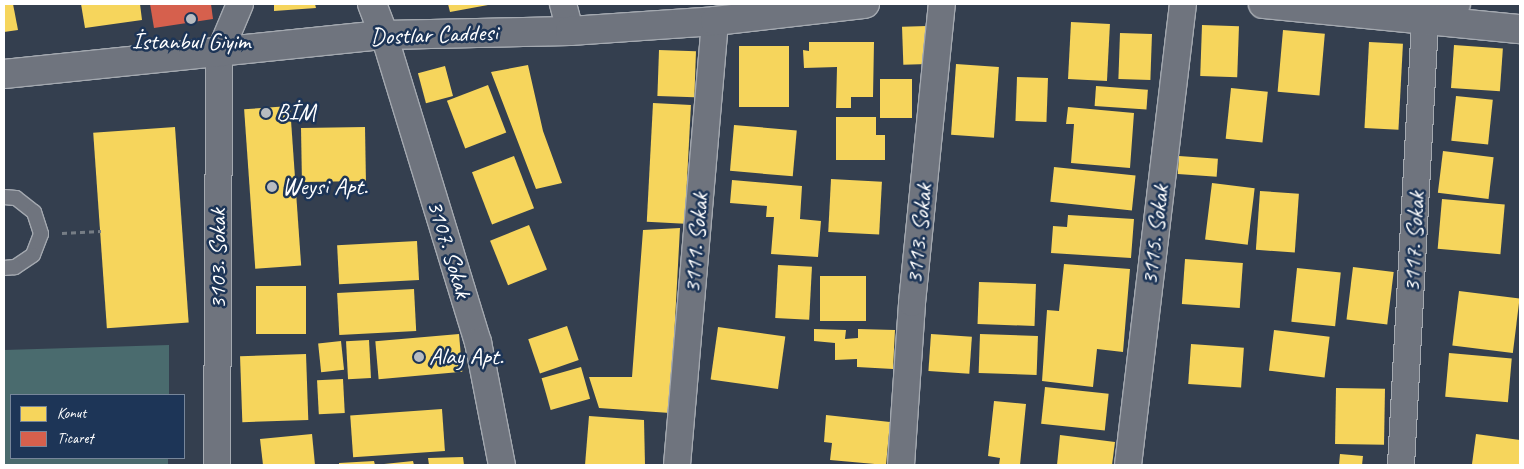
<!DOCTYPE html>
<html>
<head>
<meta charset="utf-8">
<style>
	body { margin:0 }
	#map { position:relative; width:1524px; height:469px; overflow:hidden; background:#343f4f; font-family:Caveat,sans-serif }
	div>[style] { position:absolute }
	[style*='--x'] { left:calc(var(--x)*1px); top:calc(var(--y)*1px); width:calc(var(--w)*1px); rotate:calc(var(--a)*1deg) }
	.green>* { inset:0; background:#4a6b6e }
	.homes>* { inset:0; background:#f6d55c; transform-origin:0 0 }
	.shops>* { inset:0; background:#d6604d }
	.path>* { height:3px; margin-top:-1.5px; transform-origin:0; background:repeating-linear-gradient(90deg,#767d85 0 5px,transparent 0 9px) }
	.roads { filter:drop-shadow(1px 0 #a4a9b0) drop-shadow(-1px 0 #a4a9b0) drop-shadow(0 1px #a4a9b0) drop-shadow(0 -1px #a4a9b0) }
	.service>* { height:14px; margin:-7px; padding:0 7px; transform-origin:7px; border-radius:7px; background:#6f747e }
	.minor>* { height:26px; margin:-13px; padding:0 13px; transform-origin:13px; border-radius:13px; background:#6f747e }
	.tertiary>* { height:28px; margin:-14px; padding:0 14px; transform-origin:14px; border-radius:14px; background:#6f747e }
	.secondary>* { height:28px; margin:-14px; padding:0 14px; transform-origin:14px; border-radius:14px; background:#6f747e }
	.dots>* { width:14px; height:14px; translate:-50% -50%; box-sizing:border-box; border:2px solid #1d3557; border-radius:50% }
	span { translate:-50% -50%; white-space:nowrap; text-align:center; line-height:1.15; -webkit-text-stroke:5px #1d3557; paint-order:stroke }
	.street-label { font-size:24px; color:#fff }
	.poi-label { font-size:24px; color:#fff }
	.left { translate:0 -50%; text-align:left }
	.frame { position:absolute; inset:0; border:5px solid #fff; pointer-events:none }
	.legend { position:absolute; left:10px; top:394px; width:175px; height:65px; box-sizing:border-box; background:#1d3557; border:1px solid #77869a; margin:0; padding:6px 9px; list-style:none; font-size:15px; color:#fff }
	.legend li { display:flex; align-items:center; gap:10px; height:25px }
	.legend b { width:25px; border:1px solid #77869a }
</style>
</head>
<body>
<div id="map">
	<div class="green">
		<i style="clip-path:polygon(169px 345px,169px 395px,11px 395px,11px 458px,168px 458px,168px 465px,4px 465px,4px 350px)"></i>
	</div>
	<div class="homes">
		<i style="clip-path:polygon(4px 4px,13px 4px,18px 30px,4px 32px)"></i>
		<i style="clip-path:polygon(81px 4px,140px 4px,142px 20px,85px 28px)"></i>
		<i style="clip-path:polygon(274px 4px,315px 4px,316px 8px,274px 11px)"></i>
		<i style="clip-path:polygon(448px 4px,488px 4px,488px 5px,450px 12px)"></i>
		<i style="left:1071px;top:22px;width:39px;height:57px;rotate:3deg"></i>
		<i style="left:1202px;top:25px;width:37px;height:51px;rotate:2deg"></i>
		<i style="left:927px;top:26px;width:38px;height:25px;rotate:88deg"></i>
		<i style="left:1283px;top:30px;width:42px;height:62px;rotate:5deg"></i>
		<i style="left:1120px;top:33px;width:32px;height:46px;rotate:2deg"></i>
		<i style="clip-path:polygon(809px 42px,874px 42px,873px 97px,851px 97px,851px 108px,836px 108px,837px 67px,804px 68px,803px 50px,809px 51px)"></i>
		<i style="left:1369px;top:42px;width:34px;height:86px;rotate:3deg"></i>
		<i style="left:1454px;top:45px;width:49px;height:43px;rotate:4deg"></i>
		<i style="left:739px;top:46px;width:50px;height:61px"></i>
		<i style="left:659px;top:50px;width:37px;height:46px;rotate:2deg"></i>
		<i style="left:956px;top:64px;width:43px;height:71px;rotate:4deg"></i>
		<i style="clip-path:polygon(528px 65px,543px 131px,562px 183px,536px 189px,491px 72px)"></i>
		<i style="left:445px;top:66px;width:31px;height:28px;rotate:75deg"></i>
		<i style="left:1017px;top:77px;width:31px;height:44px;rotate:2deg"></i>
		<i style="left:880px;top:79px;width:32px;height:39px"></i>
		<i style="left:488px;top:85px;width:51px;height:44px;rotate:69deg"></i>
		<i style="left:1096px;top:86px;width:52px;height:20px;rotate:4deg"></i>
		<i style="left:1231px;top:88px;width:37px;height:51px;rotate:6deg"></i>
		<i style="left:1456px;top:96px;width:37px;height:45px;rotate:6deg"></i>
		<i style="left:653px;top:103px;width:38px;height:119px;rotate:3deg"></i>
		<i style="left:290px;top:106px;width:160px;height:46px;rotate:86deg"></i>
		<i style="clip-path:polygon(1068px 107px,1134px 113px,1130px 168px,1071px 163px,1074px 124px,1066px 124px)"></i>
		<i style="clip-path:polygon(836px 117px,876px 117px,876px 135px,885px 135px,885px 160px,836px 160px)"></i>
		<i style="left:734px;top:125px;width:63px;height:46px;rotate:5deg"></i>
		<i style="left:175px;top:127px;width:196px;height:82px;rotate:86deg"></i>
		<i style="left:365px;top:127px;width:54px;height:64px;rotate:89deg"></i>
		<i style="left:1443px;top:151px;width:51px;height:42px;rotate:7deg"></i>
		<i style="left:514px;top:156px;width:56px;height:45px;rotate:69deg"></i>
		<i style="left:1179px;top:156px;width:39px;height:18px;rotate:4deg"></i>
		<i style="left:1054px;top:167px;width:82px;height:35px;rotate:6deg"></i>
		<i style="left:831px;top:179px;width:51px;height:53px;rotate:3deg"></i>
		<i style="clip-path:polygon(732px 180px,802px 186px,800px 219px,821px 221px,818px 257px,771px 254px,774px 217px,766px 217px,767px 206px,730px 203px)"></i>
		<i style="left:1212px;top:183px;width:43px;height:57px;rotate:7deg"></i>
		<i style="left:1260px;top:191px;width:39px;height:59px;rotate:4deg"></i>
		<i style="left:1442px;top:199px;width:63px;height:50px;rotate:5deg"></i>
		<i style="clip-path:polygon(1068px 215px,1134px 219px,1131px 258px,1051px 253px,1053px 226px,1067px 227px)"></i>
		<i style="left:529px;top:225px;width:48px;height:42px;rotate:68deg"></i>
		<i style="clip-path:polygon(680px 228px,670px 413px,599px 408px,589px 377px,632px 377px,643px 230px)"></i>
		<i style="left:417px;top:241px;width:39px;height:80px;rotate:87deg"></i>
		<i style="left:1185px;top:259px;width:58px;height:45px;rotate:4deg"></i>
		<i style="clip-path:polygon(1064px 264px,1130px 269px,1123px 352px,1097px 349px,1093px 387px,1042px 381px,1047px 310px,1059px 311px)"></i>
		<i style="left:778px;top:265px;width:34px;height:53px;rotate:3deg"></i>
		<i style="left:1353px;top:267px;width:41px;height:53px;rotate:7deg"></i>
		<i style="left:1297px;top:268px;width:44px;height:54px;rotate:6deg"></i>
		<i style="left:820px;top:276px;width:46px;height:45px"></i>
		<i style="left:979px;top:282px;width:57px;height:42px;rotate:2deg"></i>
		<i style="left:256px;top:286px;width:50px;height:48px"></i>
		<i style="left:414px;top:289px;width:42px;height:77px;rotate:87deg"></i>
		<i style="left:1459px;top:291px;width:61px;height:55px;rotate:7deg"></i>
		<i style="left:567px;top:326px;width:36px;height:41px;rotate:71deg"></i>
		<i style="left:718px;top:327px;width:68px;height:53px;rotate:8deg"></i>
		<i style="clip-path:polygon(814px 329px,846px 330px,845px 339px,858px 338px,858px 329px,895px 330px,893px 369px,857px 367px,857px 359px,835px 360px,835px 343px,814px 341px)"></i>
		<i style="left:1274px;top:330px;width:56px;height:41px;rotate:7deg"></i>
		<i style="left:459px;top:334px;width:38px;height:84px;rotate:85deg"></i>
		<i style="left:931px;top:334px;width:41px;height:37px;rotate:4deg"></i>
		<i style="left:980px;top:334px;width:58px;height:39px;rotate:2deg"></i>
		<i style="left:369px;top:340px;width:38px;height:23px;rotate:87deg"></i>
		<i style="left:341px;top:341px;width:29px;height:23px;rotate:84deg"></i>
		<i style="left:1191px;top:344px;width:53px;height:40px;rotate:4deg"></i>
		<i style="left:1449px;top:353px;width:63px;height:44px;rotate:5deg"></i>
		<i style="left:306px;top:354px;width:66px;height:66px;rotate:88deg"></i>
		<i style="left:581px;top:367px;width:33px;height:41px;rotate:74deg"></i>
		<i style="left:343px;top:379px;width:34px;height:26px;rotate:87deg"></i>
		<i style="left:1045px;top:387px;width:64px;height:37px;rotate:6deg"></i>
		<i style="left:1336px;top:388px;width:49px;height:56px;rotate:1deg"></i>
		<i style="clip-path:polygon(994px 401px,1026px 404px,1020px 465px,999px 465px,1000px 458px,988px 456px)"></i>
		<i style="left:442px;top:409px;width:42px;height:92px;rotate:86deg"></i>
		<i style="clip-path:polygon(826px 415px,890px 422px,886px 465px,830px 460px,832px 443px,824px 442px)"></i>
		<i style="clip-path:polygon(589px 416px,644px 420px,645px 465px,585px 465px)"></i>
		<i style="clip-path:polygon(312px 434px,315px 465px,263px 465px,260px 439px)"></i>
		<i style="clip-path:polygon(1476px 434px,1520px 440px,1520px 465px,1472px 464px)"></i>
		<i style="clip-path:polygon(1060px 435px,1115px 442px,1112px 465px,1057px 465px)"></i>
		<i style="clip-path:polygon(1340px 454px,1363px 456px,1362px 465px,1339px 465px)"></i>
		<i style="clip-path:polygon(463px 457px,464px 465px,429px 465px,428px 458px)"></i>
		<i style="clip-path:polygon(374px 461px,375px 465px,339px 465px,339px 463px)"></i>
		<i style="clip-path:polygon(413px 461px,414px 465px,384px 465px,384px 464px)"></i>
	</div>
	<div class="shops">
		<i style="clip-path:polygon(150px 4px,211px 4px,213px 19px,154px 28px)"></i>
	</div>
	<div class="path">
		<i style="--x:62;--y:233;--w:39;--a:-3"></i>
	</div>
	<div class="roads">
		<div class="service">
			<i style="--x:4;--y:197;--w:12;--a:5"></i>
			<i style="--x:16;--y:198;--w:23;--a:38"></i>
			<i style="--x:34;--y:212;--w:23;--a:72"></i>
			<i style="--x:41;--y:234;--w:22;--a:111"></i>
			<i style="--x:33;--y:255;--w:22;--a:146"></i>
			<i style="--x:15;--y:267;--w:11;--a:175"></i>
		</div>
		<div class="minor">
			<i style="--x:563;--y:4;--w:28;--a:75"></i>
			<i style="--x:1427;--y:18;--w:33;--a:-25"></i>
			<i style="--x:384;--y:35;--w:321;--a:73"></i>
			<i style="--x:478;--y:342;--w:125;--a:79"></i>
			<i style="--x:217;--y:465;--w:411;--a:-89.7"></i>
			<i style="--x:219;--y:54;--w:54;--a:-67.2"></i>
			<i style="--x:677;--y:465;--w:446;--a:-85.1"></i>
			<i style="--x:901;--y:465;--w:162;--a:-86.1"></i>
			<i style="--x:912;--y:303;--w:301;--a:-84.3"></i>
			<i style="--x:1128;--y:465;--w:464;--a:-83.2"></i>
			<i style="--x:1401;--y:465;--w:462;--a:-86.9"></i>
		</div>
		<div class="tertiary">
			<i style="--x:372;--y:4;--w:33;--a:69"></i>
		</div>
		<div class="secondary">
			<i style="--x:1263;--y:4;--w:258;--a:5.6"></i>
			<i style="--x:4;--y:74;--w:382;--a:-5.9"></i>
			<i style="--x:384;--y:35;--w:186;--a:-1.2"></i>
			<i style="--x:570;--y:31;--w:145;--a:-3.9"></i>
			<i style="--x:715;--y:21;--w:151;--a:-6.5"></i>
		</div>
	</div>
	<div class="dots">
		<i style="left:191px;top:19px;background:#b8bcc1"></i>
		<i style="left:266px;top:113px;background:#b8bcc1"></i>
		<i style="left:272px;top:187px;background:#b8bcc1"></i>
		<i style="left:419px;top:357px;background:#b8bcc1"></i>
	</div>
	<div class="street-label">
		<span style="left:434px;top:35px;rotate:-2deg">Dostlar Caddesi</span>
		<span style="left:919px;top:234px;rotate:-84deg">3113. Sokak</span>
		<span style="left:1155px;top:235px;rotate:-83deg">3115. Sokak</span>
		<span style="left:1414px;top:242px;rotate:-87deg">3117. Sokak</span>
		<span style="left:696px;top:243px;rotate:-85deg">3111. Sokak</span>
		<span style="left:449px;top:249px;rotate:73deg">3107. Sokak</span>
		<span style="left:218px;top:259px;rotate:-90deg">3103. Sokak</span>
	</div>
	<div class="poi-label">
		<span style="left:191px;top:42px">İstanbul Giyim</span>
		<span class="left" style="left:276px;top:113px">BİM</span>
		<span class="left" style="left:282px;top:187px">Weysi Apt.</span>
		<span class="left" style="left:429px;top:357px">Alay Apt.</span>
	</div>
	<div class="frame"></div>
	<ul class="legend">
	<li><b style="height:14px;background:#f6d55c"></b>Konut</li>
	<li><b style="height:14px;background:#d6604d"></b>Ticaret</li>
	</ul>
</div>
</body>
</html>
